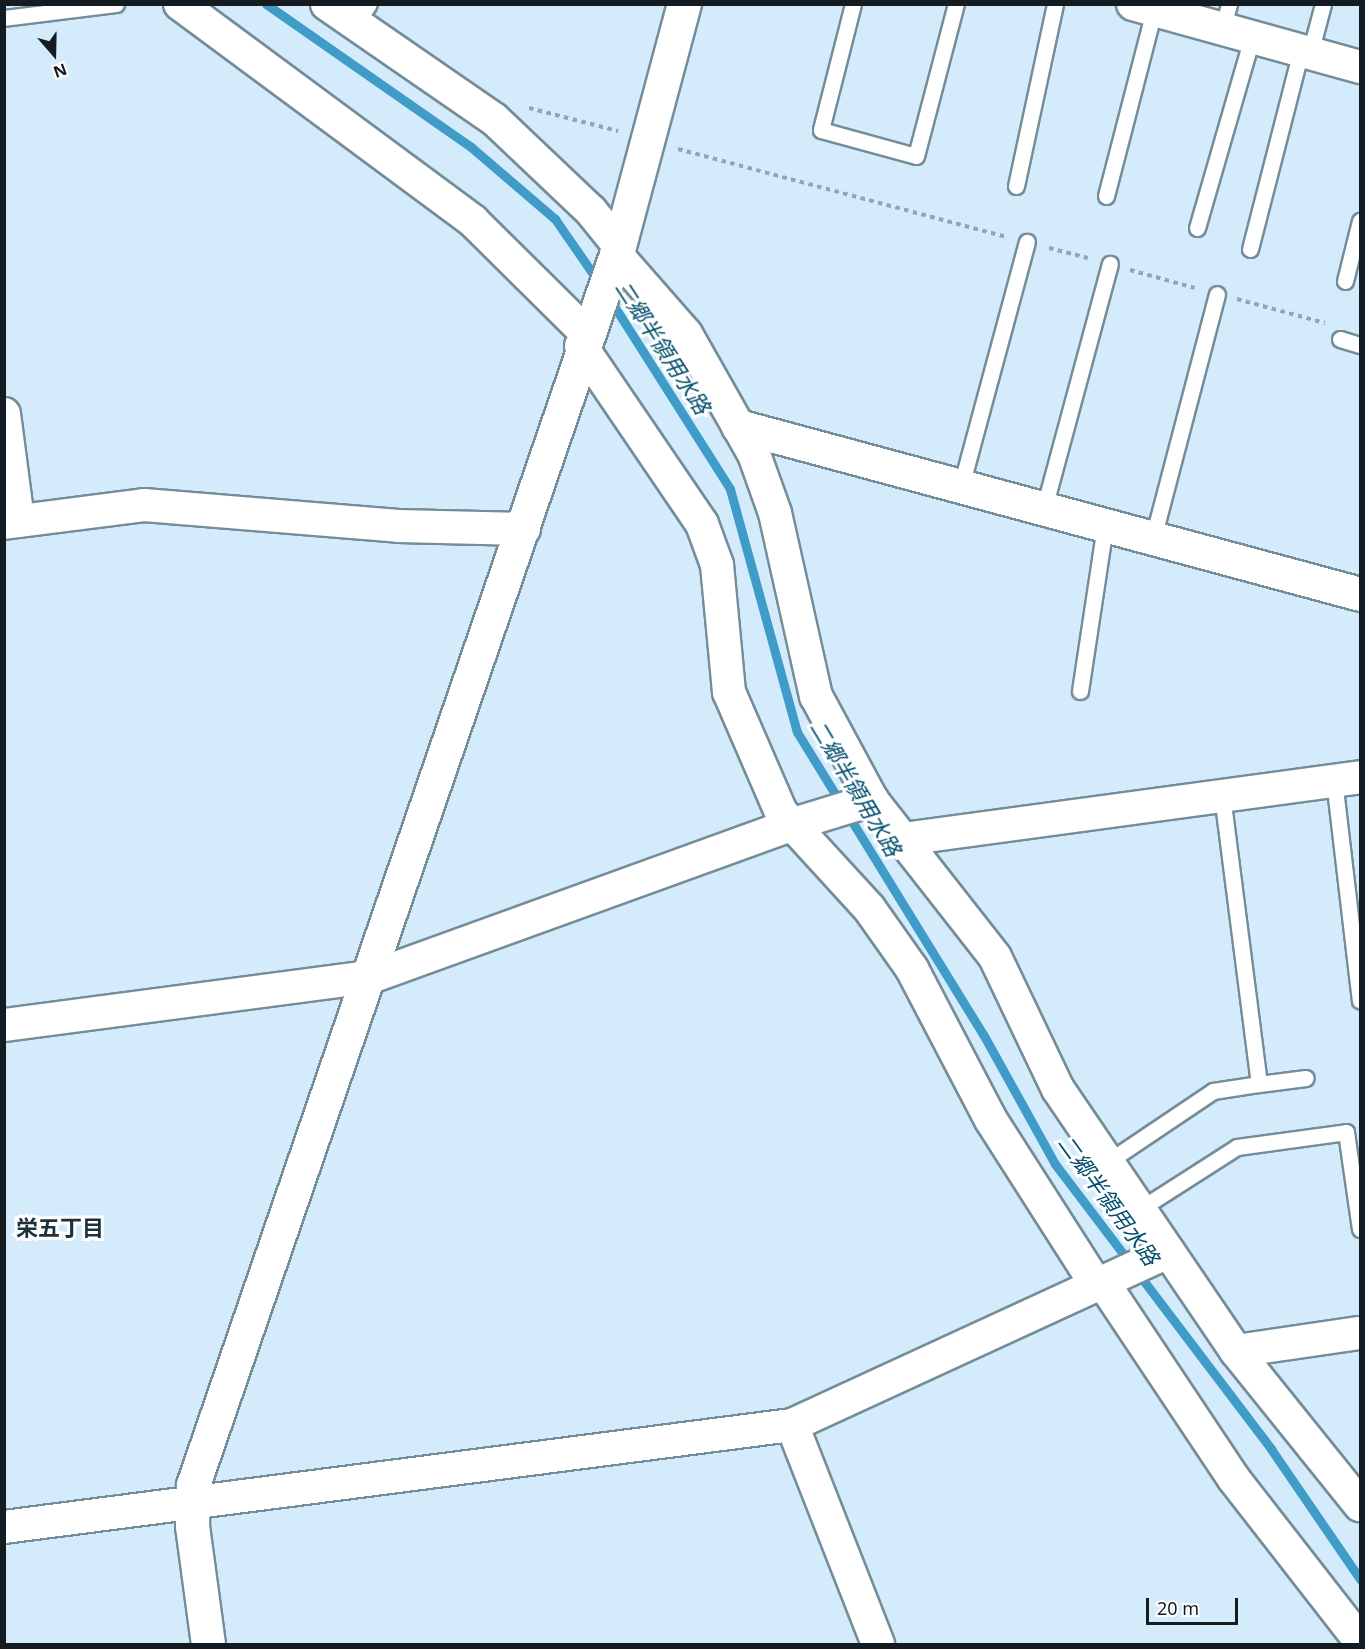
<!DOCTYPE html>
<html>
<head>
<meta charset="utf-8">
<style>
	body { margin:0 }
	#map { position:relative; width:1365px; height:1649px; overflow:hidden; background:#d3ebfa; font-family:"Noto Sans","Noto Sans JP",sans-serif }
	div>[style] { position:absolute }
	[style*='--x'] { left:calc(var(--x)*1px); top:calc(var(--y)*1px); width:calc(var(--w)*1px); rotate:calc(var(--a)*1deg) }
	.stream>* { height:9px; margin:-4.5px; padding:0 4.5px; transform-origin:4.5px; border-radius:4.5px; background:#3f9bc8 }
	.path>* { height:4px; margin-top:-2px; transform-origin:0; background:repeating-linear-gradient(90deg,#92a5b1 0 4.5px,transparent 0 9px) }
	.roads { filter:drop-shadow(2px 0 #758c99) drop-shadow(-2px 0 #758c99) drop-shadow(0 2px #758c99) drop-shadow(0 -2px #758c99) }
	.service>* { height:15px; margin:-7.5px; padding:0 7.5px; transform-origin:7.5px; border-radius:7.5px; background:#fff }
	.minor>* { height:32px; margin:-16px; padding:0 16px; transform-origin:16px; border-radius:16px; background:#fff }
	.tertiary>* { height:33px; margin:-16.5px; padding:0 16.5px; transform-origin:16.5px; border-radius:16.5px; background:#fff }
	span { translate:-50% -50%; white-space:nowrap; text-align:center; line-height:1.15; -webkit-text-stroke:6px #fff; paint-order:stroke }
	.water-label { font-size:22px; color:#004d6c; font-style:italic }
	.neighbourhood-label { font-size:22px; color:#1d313c; font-weight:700 }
	.frame { position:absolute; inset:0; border:6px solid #141c22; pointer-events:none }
	.north { position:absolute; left:24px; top:24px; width:60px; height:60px; -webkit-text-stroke:4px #fff; paint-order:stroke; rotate:160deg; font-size:16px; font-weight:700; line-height:24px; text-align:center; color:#141c22 }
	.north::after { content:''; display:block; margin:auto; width:21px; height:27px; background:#141c22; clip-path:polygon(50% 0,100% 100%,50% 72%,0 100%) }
	.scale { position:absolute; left:1146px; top:1598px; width:92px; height:27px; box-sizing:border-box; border:3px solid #141c22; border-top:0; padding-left:8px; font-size:18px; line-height:21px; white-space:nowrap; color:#141c22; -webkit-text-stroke:4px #fff; paint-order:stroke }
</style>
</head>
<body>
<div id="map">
	<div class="stream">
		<i style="--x:266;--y:4;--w:250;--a:34.9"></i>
		<i style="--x:471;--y:147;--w:111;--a:40.6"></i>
		<i style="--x:555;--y:219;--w:75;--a:55.3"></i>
		<i style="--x:609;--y:298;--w:226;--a:57.6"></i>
		<i style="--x:730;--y:489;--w:252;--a:74.6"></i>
		<i style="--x:797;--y:732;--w:355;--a:58.4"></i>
		<i style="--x:983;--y:1034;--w:149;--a:61"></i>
		<i style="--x:1055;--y:1164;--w:358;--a:52.8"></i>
		<i style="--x:1271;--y:1449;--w:158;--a:55.6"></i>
	</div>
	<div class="path">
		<i style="--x:529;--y:108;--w:92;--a:14.5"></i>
		<i style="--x:678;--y:149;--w:341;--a:15"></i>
		<i style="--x:1049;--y:248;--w:40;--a:14.4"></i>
		<i style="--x:1130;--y:270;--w:67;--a:15.5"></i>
		<i style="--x:1237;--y:299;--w:91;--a:15.3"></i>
	</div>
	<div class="roads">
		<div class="service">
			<i style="--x:853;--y:4;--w:130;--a:104.3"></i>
			<i style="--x:821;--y:130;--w:98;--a:15.3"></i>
			<i style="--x:916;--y:156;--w:157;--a:-75.3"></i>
			<i style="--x:4;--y:18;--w:113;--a:-7.1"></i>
			<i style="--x:355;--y:24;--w:24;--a:-55"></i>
			<i style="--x:1222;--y:29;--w:26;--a:-74"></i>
			<i style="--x:1310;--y:53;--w:51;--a:-75.1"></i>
			<i style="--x:1016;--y:186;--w:186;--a:-77.9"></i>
			<i style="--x:1106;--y:196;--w:192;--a:-75.5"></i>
			<i style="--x:1197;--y:228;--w:199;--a:-73.9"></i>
			<i style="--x:1250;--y:249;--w:205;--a:-75.6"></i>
			<i style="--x:1345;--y:281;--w:62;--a:-76"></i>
			<i style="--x:1340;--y:339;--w:21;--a:17"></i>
			<i style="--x:961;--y:486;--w:253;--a:-74.9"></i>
			<i style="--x:1044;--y:508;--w:253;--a:-74.9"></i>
			<i style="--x:1153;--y:538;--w:252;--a:-75.3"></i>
			<i style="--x:1080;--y:691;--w:168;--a:-81.4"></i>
			<i style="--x:1334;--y:780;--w:222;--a:83.3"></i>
			<i style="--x:1259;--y:1084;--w:47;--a:-7.3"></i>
			<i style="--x:1106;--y:1163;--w:129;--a:-33.9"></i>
			<i style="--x:1213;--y:1091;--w:47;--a:-8.7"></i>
			<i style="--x:1259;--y:1084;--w:291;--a:-97.3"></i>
			<i style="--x:1140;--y:1209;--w:115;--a:-32.6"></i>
			<i style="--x:1237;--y:1147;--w:110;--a:-7.8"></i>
			<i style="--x:1346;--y:1132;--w:98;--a:81.8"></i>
		</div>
		<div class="minor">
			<i style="--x:180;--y:4;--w:365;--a:36.5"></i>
			<i style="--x:473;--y:221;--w:159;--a:44.7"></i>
			<i style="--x:327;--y:4;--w:203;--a:34.6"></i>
			<i style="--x:494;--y:119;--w:134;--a:43.5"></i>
			<i style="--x:591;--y:211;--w:45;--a:51.3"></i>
			<i style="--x:1133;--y:4;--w:236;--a:15.5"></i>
			<i style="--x:616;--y:254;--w:106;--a:48.8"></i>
			<i style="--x:686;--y:334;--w:138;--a:60.5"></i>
			<i style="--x:754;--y:454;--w:63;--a:70.4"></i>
			<i style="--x:775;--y:513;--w:188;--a:77.4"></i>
			<i style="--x:816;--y:696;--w:118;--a:61.7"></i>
			<i style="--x:872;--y:800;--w:199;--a:51.9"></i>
			<i style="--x:995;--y:957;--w:146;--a:64.5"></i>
			<i style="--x:1058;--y:1089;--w:317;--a:55.8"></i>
			<i style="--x:1236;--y:1351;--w:198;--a:51.2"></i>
			<i style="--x:581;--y:346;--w:215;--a:55.8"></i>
			<i style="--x:702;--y:524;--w:44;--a:69.9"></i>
			<i style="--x:717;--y:565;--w:128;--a:84.6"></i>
			<i style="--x:729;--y:692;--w:131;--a:66.6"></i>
			<i style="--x:781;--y:812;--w:130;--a:47.5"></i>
			<i style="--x:869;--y:908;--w:75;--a:54.8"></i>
			<i style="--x:912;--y:969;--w:170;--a:62.4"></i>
			<i style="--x:991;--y:1120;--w:195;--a:57.4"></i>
			<i style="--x:4;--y:414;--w:108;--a:82.5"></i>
			<i style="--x:4;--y:523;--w:141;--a:-7.3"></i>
			<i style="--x:144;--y:505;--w:255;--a:4.7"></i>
			<i style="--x:398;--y:526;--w:126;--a:1.4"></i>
			<i style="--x:904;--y:839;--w:460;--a:-7.7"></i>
			<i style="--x:4;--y:1025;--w:370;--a:-7.5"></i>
			<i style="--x:371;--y:977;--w:446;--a:-19.9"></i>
			<i style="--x:790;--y:825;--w:86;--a:-17"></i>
			<i style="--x:1102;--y:1281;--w:238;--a:56.3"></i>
			<i style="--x:1234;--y:1479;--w:205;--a:52.1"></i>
			<i style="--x:1236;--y:1351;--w:125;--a:-8.3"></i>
			<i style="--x:4;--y:1527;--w:795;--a:-7.38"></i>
			<i style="--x:878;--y:1644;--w:235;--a:-111.4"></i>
			<i style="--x:792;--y:1425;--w:414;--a:-24.7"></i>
		</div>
		<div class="tertiary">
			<i style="--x:738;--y:426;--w:644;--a:15.11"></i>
			<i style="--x:208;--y:1644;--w:119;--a:-97.7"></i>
			<i style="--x:192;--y:1526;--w:41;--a:-88.6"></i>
			<i style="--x:193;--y:1485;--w:1310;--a:-71.03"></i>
			<i style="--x:619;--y:246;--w:251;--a:-75"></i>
		</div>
	</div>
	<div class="water-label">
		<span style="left:663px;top:347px;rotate:57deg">二郷半領用水路</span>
		<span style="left:856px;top:788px;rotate:59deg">二郷半領用水路</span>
		<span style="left:1109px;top:1200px;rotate:54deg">二郷半領用水路</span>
	</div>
	<div class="neighbourhood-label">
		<span style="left:60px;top:1228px">栄五丁目</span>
	</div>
	<div class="frame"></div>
	<div class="north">N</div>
	<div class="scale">20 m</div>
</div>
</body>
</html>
